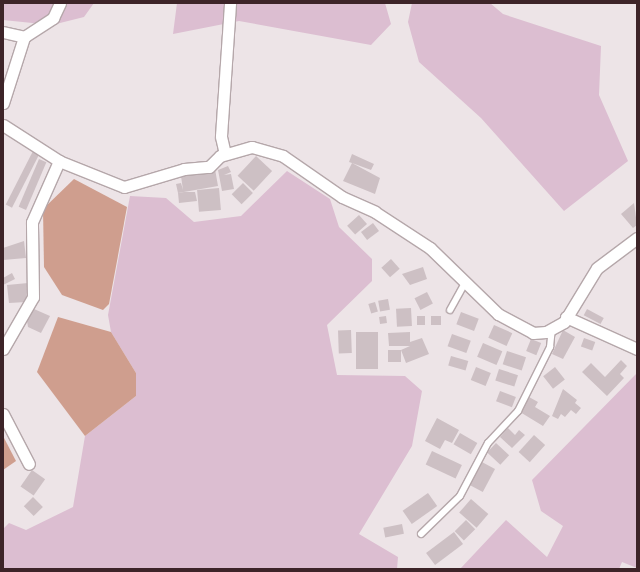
<!DOCTYPE html>
<html>
<head>
<meta charset="utf-8">
<style>
	body { margin:0 }
	#map { position:relative; width:640px; height:572px; overflow:hidden; background:#ede4e7; font-family:"Noto Sans",sans-serif }
	div>[style] { position:absolute }
	[style*='--x'] { left:calc(var(--x)*1px); top:calc(var(--y)*1px); width:calc(var(--w)*1px); rotate:calc(var(--a)*1deg) }
	.green>* { inset:0; background:#dcbed1 }
	.water>* { inset:0; background:#cf9e8e }
	.building>* { inset:0; background:#cdc0c4; transform-origin:0 0 }
	.roads { filter:drop-shadow(1px 0 #b5a7aa) drop-shadow(-1px 0 #b5a7aa) drop-shadow(0 1px #b5a7aa) drop-shadow(0 -1px #b5a7aa) }
	.service>* { height:6px; margin:-3px; padding:0 3px; transform-origin:3px; border-radius:3px; background:#fff }
	.minor>* { height:11px; margin:-5.5px; padding:0 5.5px; transform-origin:5.5px; border-radius:5.5px; background:#fff }
	span { translate:-50% -50%; white-space:nowrap; text-align:center; line-height:1.15; -webkit-text-stroke:3px #f9f4f6; paint-order:stroke }
	.frame { position:absolute; inset:0; border:4px solid #3d2428; pointer-events:none }
</style>
</head>
<body>
<div id="map">
	<div class="green">
		<i style="clip-path:polygon(3px 3px,94px 3px,84px 17px,52px 25px,3px 20px)"></i>
		<i style="clip-path:polygon(177px 3px,385px 3px,391px 24px,371px 45px,239px 21px,173px 34px)"></i>
		<i style="clip-path:polygon(412px 3px,490px 3px,503px 14px,601px 46px,599px 95px,628px 161px,564px 211px,481px 118px,419px 62px,408px 22px)"></i>
		<i style="clip-path:polygon(287px 171px,330px 199px,339px 227px,372px 259px,372px 281px,327px 325px,337px 375px,405px 376px,422px 391px,412px 446px,359px 534px,398px 557px,397px 569px,3px 569px,3px 529px,9px 523px,26px 530px,73px 507px,85px 436px,136px 396px,136px 373px,111px 332px,108px 315px,130px 196px,166px 198px,194px 222px,241px 216px)"></i>
		<i style="clip-path:polygon(637px 373px,637px 568px,622px 562px,619px 569px,460px 569px,506px 520px,547px 557px,563px 526px,541px 511px,532px 480px)"></i>
	</div>
	<div class="water">
		<i style="clip-path:polygon(74px 179px,127px 207px,109px 304px,103px 310px,62px 295px,44px 267px,43px 209px)"></i>
		<i style="clip-path:polygon(58px 317px,111px 332px,136px 373px,136px 396px,85px 436px,37px 372px)"></i>
		<i style="clip-path:polygon(3px 436px,16px 461px,3px 470px)"></i>
	</div>
	<div class="building">
		<i style="left:33px;top:151px;width:7px;height:60px;rotate:27deg"></i>
		<i style="clip-path:polygon(352px 154px,374px 164px,371px 170px,352px 163px,380px 178px,375px 194px,343px 181px,352px 163px,349px 162px)"></i>
		<i style="left:256px;top:156px;width:22px;height:27px;rotate:43deg"></i>
		<i style="left:39px;top:159px;width:8px;height:52px;rotate:23deg"></i>
		<i style="clip-path:polygon(228px 166px,231px 172px,224px 175px,231px 174px,234px 189px,222px 191px,218px 170px)"></i>
		<i style="clip-path:polygon(215px 169px,218px 186px,178px 193px,176px 184px,181px 183px,183px 190px,181px 176px)"></i>
		<i style="left:243px;top:183px;width:14px;height:16px;rotate:45deg"></i>
		<i style="left:219px;top:188px;width:22px;height:22px;rotate:85deg"></i>
		<i style="clip-path:polygon(184px 192px,195px 192px,197px 201px,179px 203px,178px 193px)"></i>
		<i style="clip-path:polygon(634px 203px,637px 225px,633px 228px,621px 214px)"></i>
		<i style="left:359px;top:215px;width:12px;height:16px;rotate:48deg"></i>
		<i style="left:373px;top:223px;width:10px;height:15px;rotate:53deg"></i>
		<i style="clip-path:polygon(24px 241px,26px 258px,3px 260px,3px 248px)"></i>
		<i style="left:391px;top:259px;width:13px;height:13px;rotate:48deg"></i>
		<i style="clip-path:polygon(423px 267px,427px 279px,410px 285px,402px 274px)"></i>
		<i style="clip-path:polygon(12px 273px,15px 279px,3px 285px,3px 278px)"></i>
		<i style="clip-path:polygon(28px 283px,26px 302px,9px 303px,7px 285px)"></i>
		<i style="left:427px;top:292px;width:13px;height:14px;rotate:63deg"></i>
		<i style="left:388px;top:299px;width:11px;height:10px;rotate:80deg"></i>
		<i style="left:375px;top:302px;width:10px;height:7px;rotate:73deg"></i>
		<i style="left:411px;top:308px;width:18px;height:15px;rotate:87deg"></i>
		<i style="clip-path:polygon(34px 309px,50px 316px,41px 333px,28px 327px,27px 321px)"></i>
		<i style="left:587px;top:309px;width:19px;height:7px;rotate:28deg"></i>
		<i style="left:461px;top:312px;width:19px;height:13px;rotate:21deg"></i>
		<i style="left:386px;top:316px;width:7px;height:7px;rotate:82deg"></i>
		<i style="left:417px;top:316px;width:8px;height:9px"></i>
		<i style="left:431px;top:316px;width:10px;height:9px"></i>
		<i style="left:494px;top:325px;width:20px;height:14px;rotate:24deg"></i>
		<i style="left:351px;top:330px;width:23px;height:13px;rotate:88deg"></i>
		<i style="clip-path:polygon(563px 330px,575px 337px,563px 359px,552px 354px)"></i>
		<i style="left:356px;top:332px;width:22px;height:37px"></i>
		<i style="clip-path:polygon(410px 332px,410px 342px,422px 338px,429px 354px,406px 363px,401px 350px,410px 346px,389px 346px,388px 333px)"></i>
		<i style="left:452px;top:334px;width:20px;height:13px;rotate:20deg"></i>
		<i style="left:584px;top:338px;width:12px;height:9px;rotate:20deg"></i>
		<i style="left:531px;top:339px;width:11px;height:13px;rotate:22deg"></i>
		<i style="left:483px;top:343px;width:21px;height:15px;rotate:23deg"></i>
		<i style="left:388px;top:350px;width:13px;height:12px"></i>
		<i style="left:507px;top:351px;width:20px;height:14px;rotate:18deg"></i>
		<i style="left:451px;top:356px;width:18px;height:10px;rotate:16deg"></i>
		<i style="clip-path:polygon(621px 360px,627px 366px,620px 374px,624px 378px,607px 396px,582px 372px,591px 363px,605px 377px)"></i>
		<i style="left:476px;top:367px;width:16px;height:14px;rotate:22deg"></i>
		<i style="left:555px;top:367px;width:16px;height:15px;rotate:52deg"></i>
		<i style="left:499px;top:369px;width:20px;height:12px;rotate:18deg"></i>
		<i style="clip-path:polygon(563px 389px,577px 400px,575px 403px,581px 408px,576px 414px,571px 410px,565px 417px,561px 414px,558px 419px,552px 416px)"></i>
		<i style="left:500px;top:391px;width:17px;height:11px;rotate:21deg"></i>
		<i style="clip-path:polygon(529px 397px,538px 402px,535px 407px,550px 416px,543px 426px,520px 412px)"></i>
		<i style="clip-path:polygon(437px 418px,459px 430px,452px 443px,445px 440px,440px 449px,425px 441px)"></i>
		<i style="clip-path:polygon(508px 428px,515px 435px,519px 430px,525px 435px,512px 448px,500px 437px)"></i>
		<i style="left:460px;top:433px;width:20px;height:13px;rotate:30deg"></i>
		<i style="left:534px;top:435px;width:15px;height:23px;rotate:42deg"></i>
		<i style="left:496px;top:443px;width:18px;height:13px;rotate:43deg"></i>
		<i style="left:432px;top:451px;width:33px;height:15px;rotate:25deg"></i>
		<i style="left:480px;top:461px;width:17px;height:26px;rotate:28deg"></i>
		<i style="left:32px;top:470px;width:16px;height:20px;rotate:35deg"></i>
		<i style="left:428px;top:493px;width:16px;height:31px;rotate:55deg"></i>
		<i style="left:33px;top:497px;width:14px;height:13px;rotate:45deg"></i>
		<i style="left:471px;top:499px;width:23px;height:18px;rotate:41deg"></i>
		<i style="left:466px;top:520px;width:13px;height:16px;rotate:45deg"></i>
		<i style="left:402px;top:524px;width:10px;height:19px;rotate:79deg"></i>
		<i style="left:454px;top:532px;width:15px;height:35px;rotate:53deg"></i>
	</div>
	<div class="roads">
		<div class="service">
			<i style="--x:450;--y:310;--w:31;--a:-61"></i>
			<i style="--x:421;--y:534;--w:54;--a:-44.3"></i>
			<i style="--x:460;--y:496;--w:60;--a:-62.2"></i>
			<i style="--x:488;--y:443;--w:44;--a:-46.8"></i>
			<i style="--x:518;--y:411;--w:72;--a:-63.4"></i>
			<i style="--x:550;--y:347;--w:18;--a:-84"></i>
		</div>
		<div class="minor">
			<i style="--x:3;--y:32;--w:22;--a:13"></i>
			<i style="--x:24;--y:37;--w:35;--a:-33"></i>
			<i style="--x:53;--y:18;--w:17;--a:-65"></i>
			<i style="--x:3;--y:103;--w:69;--a:-72.3"></i>
			<i style="--x:3;--y:125;--w:67;--a:32.7"></i>
			<i style="--x:59;--y:161;--w:70;--a:21.8"></i>
			<i style="--x:124;--y:187;--w:63;--a:-16.7"></i>
			<i style="--x:184;--y:169;--w:25;--a:-5"></i>
			<i style="--x:209;--y:167;--w:16;--a:-45"></i>
			<i style="--x:220;--y:156;--w:33;--a:-16"></i>
			<i style="--x:252;--y:147;--w:32;--a:16"></i>
			<i style="--x:283;--y:156;--w:72;--a:34.8"></i>
			<i style="--x:342;--y:197;--w:36;--a:24"></i>
			<i style="--x:375;--y:212;--w:66;--a:33.2"></i>
			<i style="--x:430;--y:248;--w:95;--a:44.1"></i>
			<i style="--x:498;--y:314;--w:40;--a:28"></i>
			<i style="--x:533;--y:333;--w:13;--a:-4"></i>
			<i style="--x:546;--y:332;--w:21;--a:-29"></i>
			<i style="--x:564;--y:322;--w:63;--a:-58.6"></i>
			<i style="--x:597;--y:268;--w:50;--a:-36.9"></i>
			<i style="--x:225;--y:154;--w:18;--a:-103"></i>
			<i style="--x:221;--y:136;--w:133;--a:-86.1"></i>
			<i style="--x:566;--y:317;--w:78;--a:24.3"></i>
			<i style="--x:3;--y:349;--w:60;--a:-60"></i>
			<i style="--x:33;--y:297;--w:75;--a:-90.8"></i>
			<i style="--x:32;--y:222;--w:67;--a:-66.1"></i>
			<i style="--x:3;--y:414;--w:56;--a:62.5"></i>
		</div>
	</div>
	<div class="frame"></div>
</div>
</body>
</html>
